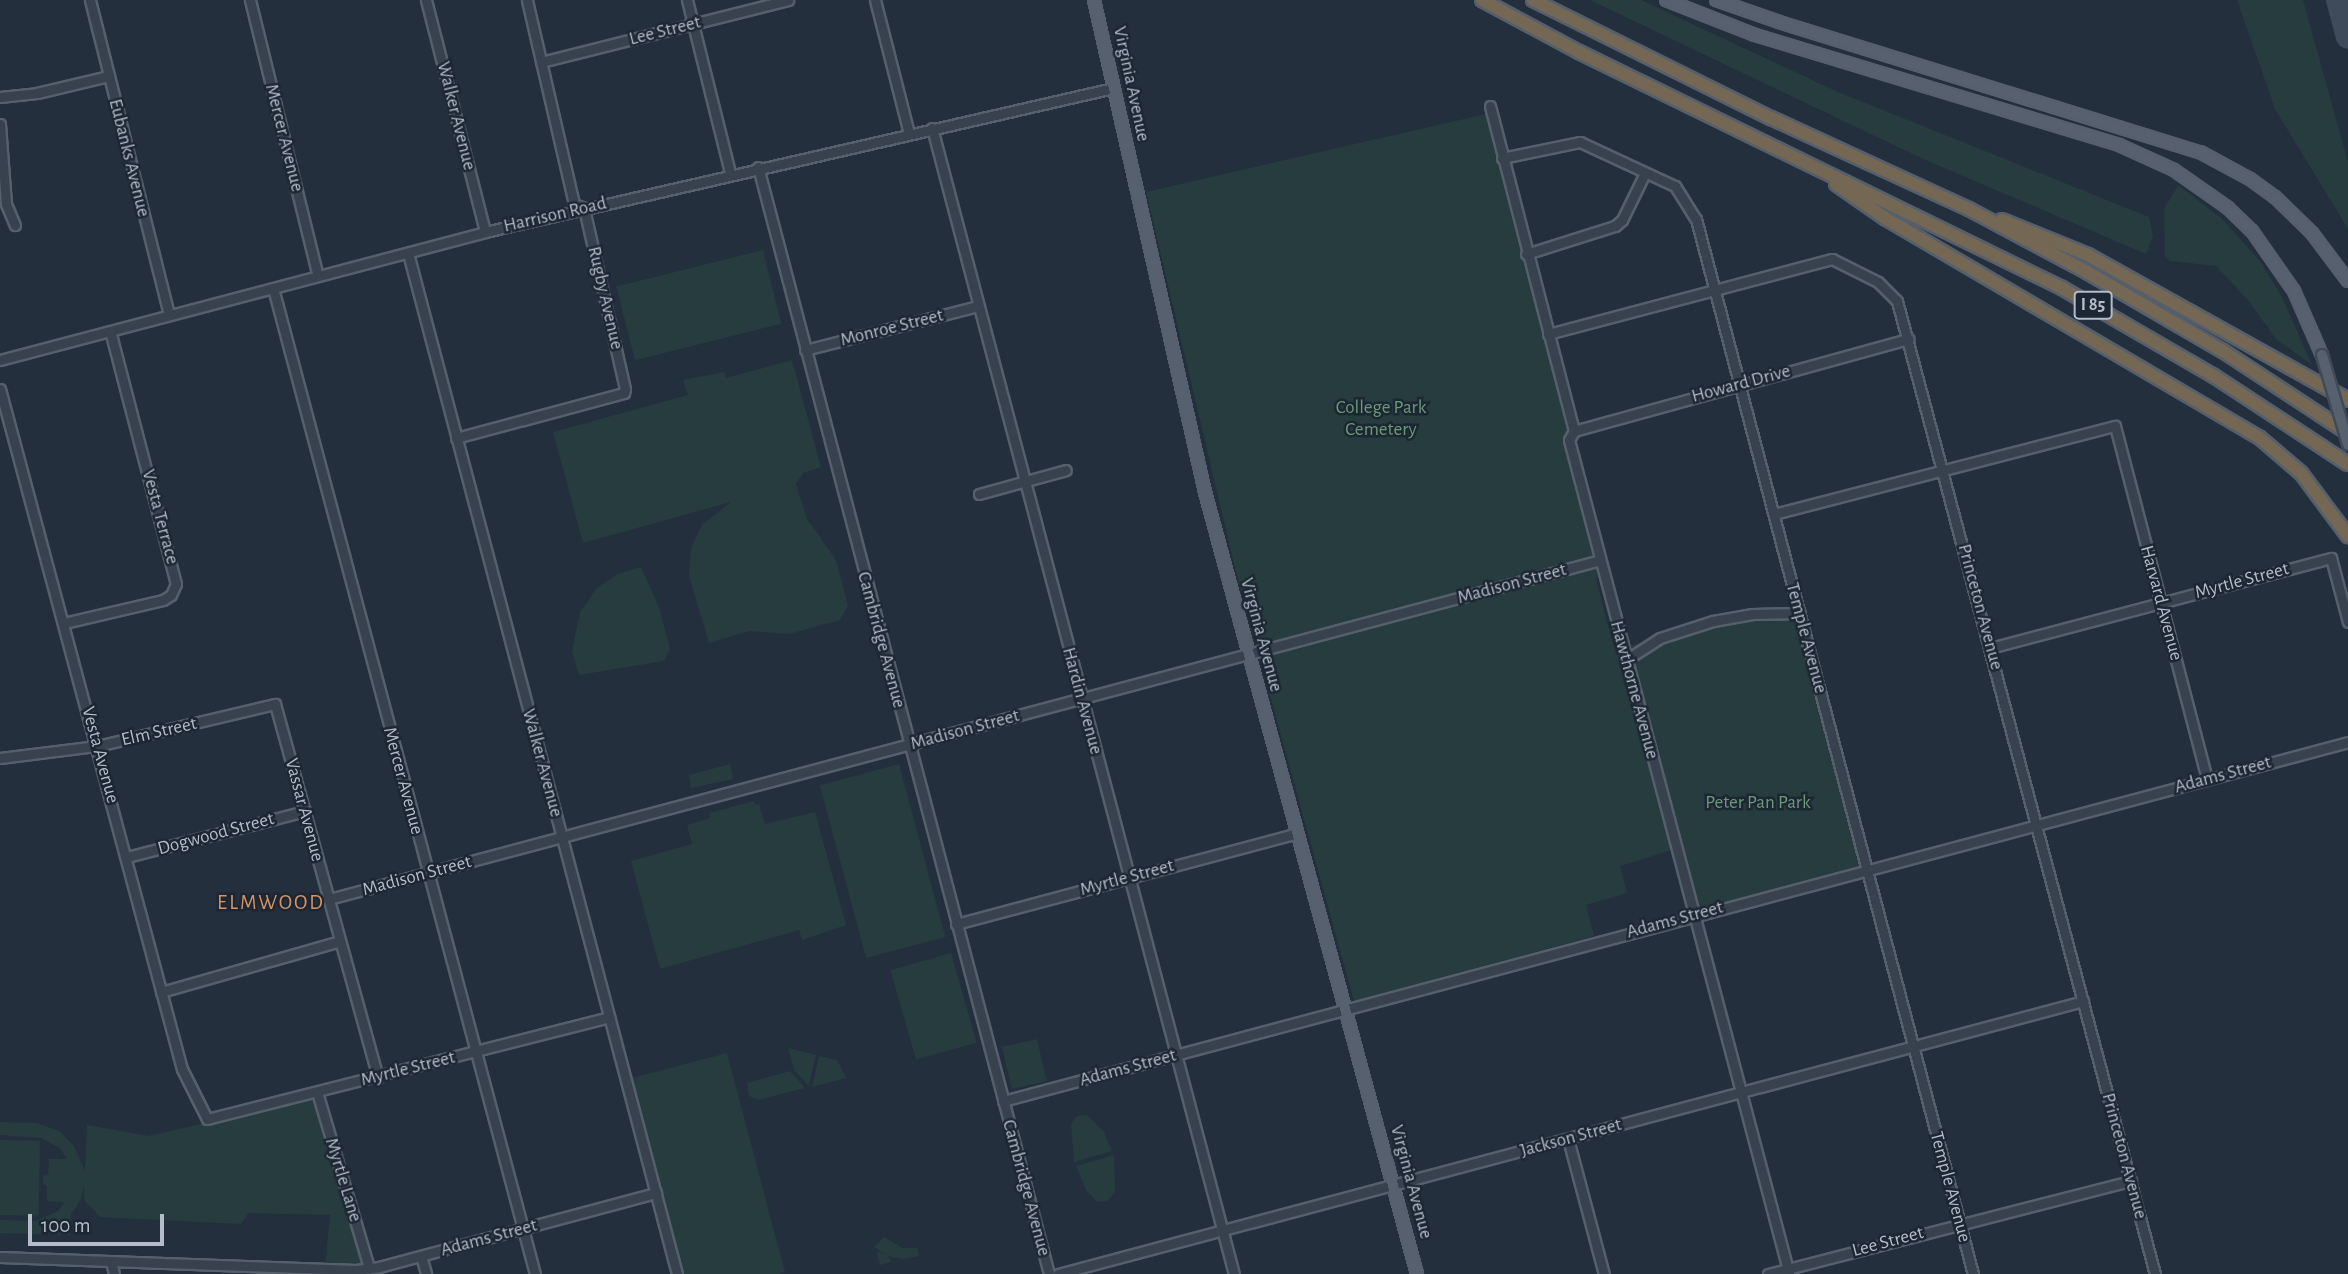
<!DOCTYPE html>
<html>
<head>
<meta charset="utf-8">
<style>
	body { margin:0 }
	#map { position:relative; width:2348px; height:1274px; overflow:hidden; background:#242f3e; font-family:"Alegreya Sans",sans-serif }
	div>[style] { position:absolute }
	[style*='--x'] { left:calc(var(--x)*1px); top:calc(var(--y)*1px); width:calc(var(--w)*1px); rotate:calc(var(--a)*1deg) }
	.green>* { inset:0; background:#263c3f; transform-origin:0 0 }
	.taxiway>* { height:24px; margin:-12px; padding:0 12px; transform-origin:12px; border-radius:12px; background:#3f4a5a }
	.roads { filter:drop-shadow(2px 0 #565f6c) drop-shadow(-2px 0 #565f6c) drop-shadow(0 2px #565f6c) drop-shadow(0 -2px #565f6c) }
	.minor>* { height:9px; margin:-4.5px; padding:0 4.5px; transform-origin:4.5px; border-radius:4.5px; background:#38414e }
	.major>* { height:10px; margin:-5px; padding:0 5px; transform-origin:5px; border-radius:5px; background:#56606e }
	.highway>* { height:12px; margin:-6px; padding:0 6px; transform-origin:6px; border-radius:6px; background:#746855 }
	.bridges { filter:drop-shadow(2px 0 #414a57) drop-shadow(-2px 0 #414a57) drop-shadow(0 2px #414a57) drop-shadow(0 -2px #414a57) }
	.major-bridge>* { height:10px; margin:-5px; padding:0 5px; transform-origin:5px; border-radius:5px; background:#56606e }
	span { translate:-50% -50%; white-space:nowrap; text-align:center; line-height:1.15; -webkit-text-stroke:5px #1d2633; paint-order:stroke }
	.shield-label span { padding:2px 5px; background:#1d2633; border:2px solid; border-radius:5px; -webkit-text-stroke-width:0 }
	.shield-label { font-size:18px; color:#b4bcc9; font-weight:700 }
	.street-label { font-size:19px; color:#b4bcc9 }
	.park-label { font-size:19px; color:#6b9a76 }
	.neighbourhood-label { font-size:21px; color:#d59563; letter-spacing:2px }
	.scale { position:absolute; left:28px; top:1214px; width:136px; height:32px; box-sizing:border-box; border:4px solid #b4bcc9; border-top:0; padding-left:9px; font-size:21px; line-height:24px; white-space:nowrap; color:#b4bcc9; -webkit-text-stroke:5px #1d2633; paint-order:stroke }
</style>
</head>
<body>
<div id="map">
	<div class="green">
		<i style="clip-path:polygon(1590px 0,1641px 0,1838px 92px,2149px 217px,2153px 236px,2146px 254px,1919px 157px)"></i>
		<i style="clip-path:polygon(2237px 0,2303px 0,2348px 162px,2348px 229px,2275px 109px)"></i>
		<i style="clip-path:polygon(1486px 114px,1568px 429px,1565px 449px,1598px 575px,1596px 579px,1613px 645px,1618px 648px,1672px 850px,1620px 866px,1627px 893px,1586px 905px,1594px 936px,1354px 1001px,1235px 568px,1146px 192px)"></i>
		<i style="clip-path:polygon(2178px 185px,2222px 219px,2260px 261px,2282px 297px,2312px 365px,2276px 339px,2248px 300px,2216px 266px,2170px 261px,2165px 256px,2164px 209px)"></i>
		<i style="left:763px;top:250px;width:76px;height:151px;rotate:76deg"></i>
		<i style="clip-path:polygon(792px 360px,821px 467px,803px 473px,796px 484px,807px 519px,836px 560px,848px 606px,840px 620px,789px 634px,749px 631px,709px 643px,689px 576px,691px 548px,702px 525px,731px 502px,583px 543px,553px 432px,688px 395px,683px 380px,724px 372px,726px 378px)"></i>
		<i style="clip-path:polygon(641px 567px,659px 607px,670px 649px,664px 661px,579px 675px,572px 652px,580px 612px,597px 588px,618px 574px)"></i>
		<i style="clip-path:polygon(1794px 613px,1871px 871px,1693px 919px,1624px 647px,1754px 617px)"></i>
		<i style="clip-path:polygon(730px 764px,733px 779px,691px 788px,689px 775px)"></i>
		<i style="left:899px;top:764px;width:179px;height:82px;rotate:75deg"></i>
		<i style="clip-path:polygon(754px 801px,755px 805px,759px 804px,765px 824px,815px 812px,846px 925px,802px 940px,799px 930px,660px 969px,631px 861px,692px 844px,687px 825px,710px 818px,709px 813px)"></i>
		<i style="left:951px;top:953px;width:93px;height:63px;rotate:74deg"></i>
		<i style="left:1037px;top:1039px;width:43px;height:36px;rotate:77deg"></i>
		<i style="clip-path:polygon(788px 1048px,816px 1055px,809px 1086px,794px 1070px)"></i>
		<i style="clip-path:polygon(727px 1053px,785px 1272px,779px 1274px,683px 1274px,632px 1078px)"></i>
		<i style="clip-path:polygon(819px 1056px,837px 1060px,846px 1078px,812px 1087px)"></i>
		<i style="clip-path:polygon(790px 1071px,805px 1088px,758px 1100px,749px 1096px,747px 1083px)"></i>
		<i style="clip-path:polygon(312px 1098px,363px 1268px,325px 1268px,330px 1215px,248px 1213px,241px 1224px,100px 1217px,84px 1200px,84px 1184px,81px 1200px,71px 1214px,70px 1235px,0 1233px,0 1220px,36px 1221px,58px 1211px,65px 1202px,47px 1201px,47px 1186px,43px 1184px,43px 1176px,48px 1175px,49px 1159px,67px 1159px,60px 1148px,41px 1138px,0 1135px,0 1122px,37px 1123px,59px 1131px,74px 1146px,85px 1171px,87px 1125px,149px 1136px)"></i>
		<i style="clip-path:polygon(1087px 1115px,1104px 1132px,1112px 1151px,1074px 1162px,1071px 1124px,1077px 1116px)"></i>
		<i style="left:0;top:1140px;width:40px;height:75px;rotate:1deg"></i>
		<i style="clip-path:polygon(1114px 1155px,1115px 1192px,1107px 1201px,1097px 1202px,1086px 1190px,1076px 1166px)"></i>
		<i style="clip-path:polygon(884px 1237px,903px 1248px,918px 1248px,919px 1256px,903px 1259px,888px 1256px,891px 1262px,880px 1265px,876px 1251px,886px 1255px,874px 1247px)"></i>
	</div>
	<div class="taxiway">
		<i style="--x:2338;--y:0;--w:38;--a:75"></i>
	</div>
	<div class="roads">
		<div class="minor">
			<i style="--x:90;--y:0;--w:325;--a:75.9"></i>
			<i style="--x:250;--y:0;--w:284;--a:76.2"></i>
			<i style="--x:426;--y:0;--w:239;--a:75.7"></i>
			<i style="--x:687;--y:0;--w:178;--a:76"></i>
			<i style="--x:875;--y:0;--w:137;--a:75.7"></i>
			<i style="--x:541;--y:62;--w:255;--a:-14.1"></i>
			<i style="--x:0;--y:97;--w:37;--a:-6"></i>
			<i style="--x:37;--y:93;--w:74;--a:-13.3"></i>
			<i style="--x:1490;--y:106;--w:336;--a:75.5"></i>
			<i style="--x:1574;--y:431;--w:10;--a:119"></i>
			<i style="--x:1569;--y:440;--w:863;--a:75.22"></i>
			<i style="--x:0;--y:124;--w:80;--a:85.7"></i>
			<i style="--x:6;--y:204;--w:23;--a:67"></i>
			<i style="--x:932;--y:128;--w:1185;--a:75.24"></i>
			<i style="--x:1502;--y:158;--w:80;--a:-11.6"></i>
			<i style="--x:1580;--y:142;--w:105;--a:24.9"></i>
			<i style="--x:1675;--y:186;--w:39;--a:58"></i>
			<i style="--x:1696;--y:219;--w:1091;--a:75.29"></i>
			<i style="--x:758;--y:167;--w:1145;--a:75.27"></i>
			<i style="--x:408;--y:253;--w:1056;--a:75.24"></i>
			<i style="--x:1526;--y:254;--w:93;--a:-17.5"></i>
			<i style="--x:1615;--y:226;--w:9;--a:-41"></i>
			<i style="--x:1622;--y:220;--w:52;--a:-63.9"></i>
			<i style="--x:273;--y:288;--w:1020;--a:75.12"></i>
			<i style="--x:1548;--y:334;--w:294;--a:-14.8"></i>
			<i style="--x:1832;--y:259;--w:51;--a:26.6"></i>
			<i style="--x:1878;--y:282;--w:27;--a:45"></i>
			<i style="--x:1897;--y:301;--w:1007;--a:75.15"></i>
			<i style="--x:805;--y:350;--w:179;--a:-14.3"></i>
			<i style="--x:0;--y:360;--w:502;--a:-14.78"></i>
			<i style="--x:485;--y:232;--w:644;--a:-12.91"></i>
			<i style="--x:0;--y:389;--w:704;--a:75.02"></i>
			<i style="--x:182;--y:1069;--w:56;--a:63.4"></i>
			<i style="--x:207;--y:1119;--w:415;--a:-14.2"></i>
			<i style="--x:1574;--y:431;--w:347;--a:-15.4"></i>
			<i style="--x:456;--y:438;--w:174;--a:-15"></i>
			<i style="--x:624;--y:393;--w:4;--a:-76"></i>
			<i style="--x:625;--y:389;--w:186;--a:-102.8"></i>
			<i style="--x:584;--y:208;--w:11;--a:-158"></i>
			<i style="--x:574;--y:204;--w:209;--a:-103"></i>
			<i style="--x:979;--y:494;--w:90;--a:-15.4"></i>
			<i style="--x:1774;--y:514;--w:352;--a:-14.5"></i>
			<i style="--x:2115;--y:426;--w:365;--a:75.4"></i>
			<i style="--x:64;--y:623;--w:102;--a:-13.1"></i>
			<i style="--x:163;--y:600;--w:9;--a:-32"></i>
			<i style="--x:171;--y:595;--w:12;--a:-66"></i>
			<i style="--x:176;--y:584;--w:261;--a:-104.6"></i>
			<i style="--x:1990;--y:648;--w:353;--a:-14.8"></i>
			<i style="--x:2331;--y:558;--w:66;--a:75.1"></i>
			<i style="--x:1626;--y:660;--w:40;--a:-32.9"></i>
			<i style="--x:1660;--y:638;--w:56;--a:-17.8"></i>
			<i style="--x:1713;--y:621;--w:40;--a:-10"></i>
			<i style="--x:1752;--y:614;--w:48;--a:-1.2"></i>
			<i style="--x:0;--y:758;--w:98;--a:-7.1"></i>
			<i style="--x:97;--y:746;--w:183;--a:-13.3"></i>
			<i style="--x:275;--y:704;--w:388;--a:74.6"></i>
			<i style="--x:127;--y:857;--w:184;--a:-14.5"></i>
			<i style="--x:329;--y:899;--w:1315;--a:-14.93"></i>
			<i style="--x:956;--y:924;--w:353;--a:-14.9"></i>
			<i style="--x:161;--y:992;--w:186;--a:-15.9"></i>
			<i style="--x:317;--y:1092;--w:184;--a:73.5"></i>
			<i style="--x:1003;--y:1101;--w:1392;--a:-14.94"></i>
			<i style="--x:1568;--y:1139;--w:140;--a:75.1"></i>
			<i style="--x:421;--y:1256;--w:19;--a:74"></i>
			<i style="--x:0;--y:1257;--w:356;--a:2.1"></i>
			<i style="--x:356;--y:1270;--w:23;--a:-7"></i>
			<i style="--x:379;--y:1267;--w:287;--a:-15"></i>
			<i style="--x:111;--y:1261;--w:13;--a:77"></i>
			<i style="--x:1058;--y:1274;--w:1061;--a:-14.91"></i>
			<i style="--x:1768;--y:1274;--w:375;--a:-14.4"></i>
		</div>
		<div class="major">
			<i style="--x:1094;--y:0;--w:504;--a:77.29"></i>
			<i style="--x:1205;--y:492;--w:810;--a:74.83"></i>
			<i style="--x:1666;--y:0;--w:96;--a:21.5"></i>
			<i style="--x:1755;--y:35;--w:380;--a:16.8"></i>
			<i style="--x:2119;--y:145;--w:60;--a:24.4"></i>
			<i style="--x:2174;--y:170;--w:66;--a:35.1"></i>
			<i style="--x:2228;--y:208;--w:33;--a:44"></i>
			<i style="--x:2252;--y:231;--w:73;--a:55"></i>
			<i style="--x:2294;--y:291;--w:70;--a:66.4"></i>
			<i style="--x:1716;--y:0;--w:67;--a:19.2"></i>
			<i style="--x:1779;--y:22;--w:441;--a:17.2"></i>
			<i style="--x:2200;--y:152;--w:57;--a:28.4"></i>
			<i style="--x:2250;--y:179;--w:31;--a:36"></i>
			<i style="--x:2275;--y:197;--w:52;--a:44.2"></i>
			<i style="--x:2312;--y:233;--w:60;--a:53.1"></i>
		</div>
		<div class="highway">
			<i style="--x:1482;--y:0;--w:110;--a:28.2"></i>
			<i style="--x:1579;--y:52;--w:538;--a:26.04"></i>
			<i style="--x:2062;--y:288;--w:176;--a:30.1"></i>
			<i style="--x:2214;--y:376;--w:160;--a:33.3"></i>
			<i style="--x:1533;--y:0;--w:266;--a:26.4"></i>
			<i style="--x:1771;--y:118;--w:218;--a:24.7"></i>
			<i style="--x:1969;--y:209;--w:134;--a:28.1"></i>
			<i style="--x:2087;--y:272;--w:157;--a:30.2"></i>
			<i style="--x:2223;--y:351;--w:149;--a:33.3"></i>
			<i style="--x:1836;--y:184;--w:60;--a:34.8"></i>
			<i style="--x:1885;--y:218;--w:435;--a:30.4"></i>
			<i style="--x:2260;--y:438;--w:54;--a:40.5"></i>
			<i style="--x:2301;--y:473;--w:79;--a:53.3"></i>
			<i style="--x:2002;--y:220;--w:93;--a:22.1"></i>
			<i style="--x:2088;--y:255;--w:298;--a:29.1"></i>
		</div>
	</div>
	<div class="bridges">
		<div class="major-bridge">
			<i style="--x:2322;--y:355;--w:93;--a:73.7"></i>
		</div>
	</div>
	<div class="shield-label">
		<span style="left:2093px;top:305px">I 85</span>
	</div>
	<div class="street-label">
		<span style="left:665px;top:31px;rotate:-14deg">Lee Street</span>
		<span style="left:1131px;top:84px;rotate:78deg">Virginia Avenue</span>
		<span style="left:456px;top:116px;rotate:76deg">Walker Avenue</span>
		<span style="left:284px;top:138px;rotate:76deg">Mercer Avenue</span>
		<span style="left:129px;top:158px;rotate:76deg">Eubanks Avenue</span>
		<span style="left:555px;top:215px;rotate:-13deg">Harrison Road</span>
		<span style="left:605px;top:298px;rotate:77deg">Rugby Avenue</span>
		<span style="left:892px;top:328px;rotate:-14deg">Monroe Street</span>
		<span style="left:1741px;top:384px;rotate:-15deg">Howard Drive</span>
		<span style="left:160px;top:517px;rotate:75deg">Vesta Terrace</span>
		<span style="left:2242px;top:581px;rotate:-15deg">Myrtle Street</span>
		<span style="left:1512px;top:584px;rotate:-15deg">Madison Street</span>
		<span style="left:2161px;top:603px;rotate:75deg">Harvard Avenue</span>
		<span style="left:1980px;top:607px;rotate:75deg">Princeton Avenue</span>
		<span style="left:1261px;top:635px;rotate:75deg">Virginia Avenue</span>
		<span style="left:1806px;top:638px;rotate:75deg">Temple Avenue</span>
		<span style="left:881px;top:640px;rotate:75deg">Cambridge Avenue</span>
		<span style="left:1634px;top:690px;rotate:75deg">Hawthorne Avenue</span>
		<span style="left:1082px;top:701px;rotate:75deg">Hardin Avenue</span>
		<span style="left:965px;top:730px;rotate:-15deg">Madison Street</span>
		<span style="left:159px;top:732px;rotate:-13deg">Elm Street</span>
		<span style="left:100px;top:755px;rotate:75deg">Vesta Avenue</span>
		<span style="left:542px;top:763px;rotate:75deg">Walker Avenue</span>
		<span style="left:2223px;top:775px;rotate:-15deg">Adams Street</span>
		<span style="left:403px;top:781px;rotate:75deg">Mercer Avenue</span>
		<span style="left:304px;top:810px;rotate:75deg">Vassar Avenue</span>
		<span style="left:216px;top:834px;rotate:-15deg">Dogwood Street</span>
		<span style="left:417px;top:876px;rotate:-15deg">Madison Street</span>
		<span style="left:1127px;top:878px;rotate:-15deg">Myrtle Street</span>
		<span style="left:1675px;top:920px;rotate:-15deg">Adams Street</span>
		<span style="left:1128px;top:1068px;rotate:-15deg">Adams Street</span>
		<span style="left:408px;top:1069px;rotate:-14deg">Myrtle Street</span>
		<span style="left:1571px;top:1138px;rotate:-15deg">Jackson Street</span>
		<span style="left:2124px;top:1156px;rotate:75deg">Princeton Avenue</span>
		<span style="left:343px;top:1180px;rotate:73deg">Myrtle Lane</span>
		<span style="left:1411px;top:1182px;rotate:75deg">Virginia Avenue</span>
		<span style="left:1950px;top:1187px;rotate:75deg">Temple Avenue</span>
		<span style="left:1026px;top:1188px;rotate:75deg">Cambridge Avenue</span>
		<span style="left:489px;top:1238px;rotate:-15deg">Adams Street</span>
		<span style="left:1888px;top:1242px;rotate:-15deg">Lee Street</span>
	</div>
	<div class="park-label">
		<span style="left:1381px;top:419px">College Park<br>Cemetery</span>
		<span style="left:1758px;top:803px">Peter Pan Park</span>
	</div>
	<div class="neighbourhood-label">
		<span style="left:271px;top:903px">ELMWOOD</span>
	</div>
	<div class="scale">100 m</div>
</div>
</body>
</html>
